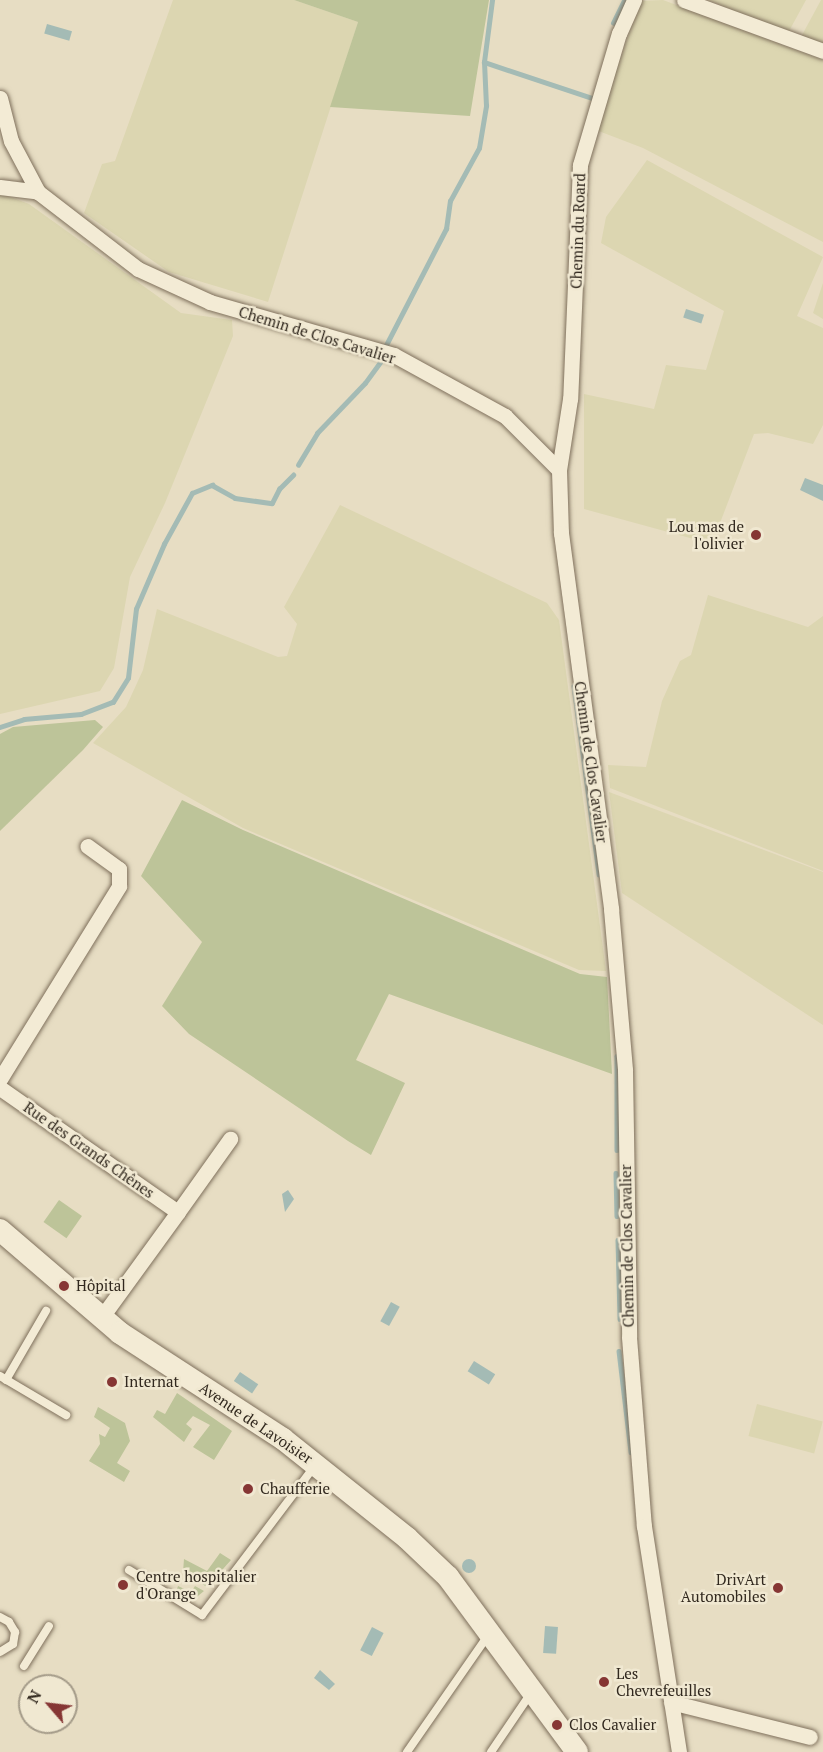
<!DOCTYPE html>
<meta charset="utf-8">
<style>
body{margin:0}
#map{position:relative;width:823px;height:1752px;overflow:hidden;background:#e7ddc3;font-family:"PT Serif",serif}
div>[style]{position:absolute}
.farmland>*{inset:0;background:#dcd6b1;transform-origin:0 0}
.green>*{inset:0;background:#bdc499;transform-origin:0 0}
.water>*{inset:0;background:#a4bbb5;transform-origin:0 0}
.round{border-radius:50%}
.stream>*{height:4.5px;margin:-2.25px;padding:0 2.25px;transform-origin:2.25px;border-radius:2.25px;background:#a4bbb5}
.roads{filter:drop-shadow(0 0 2px #7f705c) drop-shadow(0 0 2px #7f705c)}
.lane>*{height:8px;margin:-4px;padding:0 4px;transform-origin:4px;border-radius:4px;background:#f3ebd5}
.street>*{height:15px;margin:-7.5px;padding:0 7.5px;transform-origin:7.5px;border-radius:7.5px;background:#f3ebd5}
.secondary>*{height:22px;margin:-11px;padding:0 11px;transform-origin:11px;border-radius:11px;background:#f3ebd5}
.dots>*{width:16px;height:16px;translate:-50% -50%;box-sizing:border-box;border:3px solid #f0e8d1;border-radius:50%}
span{translate:-50% -50%;white-space:nowrap;text-align:center;line-height:1.15;-webkit-text-stroke:5px #f0e8d1;paint-order:stroke}
.street-label{font-size:15px;color:#31281e}
.poi-label{font-size:15px;color:#31281e}
.right{translate:-100% -50%;text-align:right}
.left{translate:0 -50%;text-align:left}
.north{position:absolute;left:18px;top:1674px;width:60px;height:60px;box-sizing:border-box;background:#f0e8d1;border:2px solid #a49b89;border-radius:50%;rotate:298deg;font-size:16px;font-weight:700;line-height:24px;text-align:center;color:#31281e}
.north::after{content:'';display:block;margin:auto;width:21px;height:27px;background:#863634;clip-path:polygon(50% 0,100% 100%,50% 72%,0 100%)}
</style>
<div id="map">
<div class="farmland">
<i style="clip-path:polygon(173px 0,294px 0,358px 22px,268px 302px,169px 272px,84px 213px,102px 164px,115px 161px)"></i>
<i style="clip-path:polygon(663px 0,823px 60px,823px 242px,643px 148px,596px 130px,640px 1px)"></i>
<i style="clip-path:polygon(708px 0,806px 0,788px 33px)"></i>
<i style="clip-path:polygon(821px 0,823px 0,823px 46px,801px 37px)"></i>
<i style="clip-path:polygon(647px 160px,823px 257px,797px 316px,823px 328px,823px 425px,813px 444px,768px 433px,754px 434px,712px 544px,584px 509px,584px 394px,654px 409px,666px 365px,706px 370px,724px 311px,601px 243px,606px 217px)"></i>
<i style="clip-path:polygon(0 193px,29px 204px,181px 313px,232px 320px,233px 336px,165px 503px,130px 577px,114px 668px,100px 691px,0 714px)"></i>
<i style="clip-path:polygon(823px 283px,823px 319px,813px 313px)"></i>
<i style="clip-path:polygon(340px 505px,547px 603px,559px 620px,606px 971px,579px 970px,243px 828px,93px 743px,126px 707px,143px 670px,157px 609px,278px 657px,287px 656px,297px 624px,284px 607px)"></i>
<i style="clip-path:polygon(708px 595px,808px 627px,823px 616px,823px 871px,610px 788px,608px 765px,646px 767px,662px 701px,680px 661px,691px 655px)"></i>
<i style="clip-path:polygon(609px 792px,823px 872px,823px 1025px,622px 893px)"></i>
<i style="left:757px;top:1404px;width:68px;height:33px;rotate:15deg"></i>
</div>
<div class="green">
<i style="clip-path:polygon(294px 0,489px 0,470px 116px,330px 107px,358px 22px)"></i>
<i style="clip-path:polygon(95px 720px,103px 727px,83px 750px,0 831px,0 734px,13px 727px)"></i>
<i style="clip-path:polygon(182px 800px,243px 830px,580px 974px,607px 977px,612px 1074px,389px 994px,356px 1060px,405px 1083px,371px 1155px,348px 1141px,189px 1034px,162px 1006px,202px 942px,141px 876px)"></i>
<i style="left:59px;top:1200px;width:28px;height:27px;rotate:35deg"></i>
<i style="clip-path:polygon(177px 1393px,232px 1431px,214px 1460px,193px 1447px,210px 1425px,193px 1416px,186px 1424px,192px 1429px,184px 1442px,153px 1417px,157px 1410px,165px 1414px)"></i>
<i style="clip-path:polygon(98px 1407px,125px 1423px,130px 1441px,117px 1463px,130px 1471px,124px 1482px,89px 1461px,100px 1444px,99px 1434px,105px 1437px,110px 1428px,94px 1417px)"></i>
<i style="clip-path:polygon(220px 1553px,231px 1560px,207px 1587px,183px 1572px,184px 1559px,207px 1571px)"></i>
<i style="clip-path:polygon(178px 1586px,191px 1592px,195px 1586px,204px 1591px,193px 1600px,176px 1592px)"></i>
</div>
<div class="water">
<i style="left:47px;top:24px;width:26px;height:10px;rotate:16deg"></i>
<i style="left:686px;top:309px;width:19px;height:9px;rotate:18deg"></i>
<i style="clip-path:polygon(805px 478px,823px 485px,823px 501px,800px 490px)"></i>
<i style="clip-path:polygon(288px 1190px,294px 1199px,285px 1212px,282px 1194px)"></i>
<i style="left:391px;top:1302px;width:10px;height:22px;rotate:29deg"></i>
<i style="left:474px;top:1361px;width:25px;height:12px;rotate:32deg"></i>
<i style="left:240px;top:1372px;width:22px;height:11px;rotate:34deg"></i>
<i class="round" style="left:462px;top:1559px;width:14px;height:14px"></i>
<i style="left:545px;top:1626px;width:13px;height:27px;rotate:4deg"></i>
<i style="left:372px;top:1627px;width:13px;height:26px;rotate:27deg"></i>
<i style="clip-path:polygon(320px 1670px,335px 1684px,329px 1690px,314px 1678px)"></i>
</div>
<div class="stream">
<i style="left:613px;top:23px;width:25px;rotate:-64deg"></i>
<i style="left:484px;top:62px;width:114px;rotate:18.4deg"></i>
<i style="left:385px;top:347px;width:133px;rotate:-62.7deg"></i>
<i style="left:446px;top:229px;width:28px;rotate:-82deg"></i>
<i style="left:450px;top:201px;width:60px;rotate:-61.3deg"></i>
<i style="left:479px;top:148px;width:43px;rotate:-80.5deg"></i>
<i style="left:486px;top:106px;width:44px;rotate:-92.6deg"></i>
<i style="left:484px;top:62px;width:63px;rotate:-82.6deg"></i>
<i style="left:298px;top:465px;width:37px;rotate:-59deg"></i>
<i style="left:317px;top:433px;width:69px;rotate:-46.2deg"></i>
<i style="left:365px;top:383px;width:26px;rotate:-54deg"></i>
<i style="left:574px;top:686px;width:190px;rotate:82.4deg"></i>
<i style="left:0;top:727px;width:25px;rotate:-18deg"></i>
<i style="left:24px;top:719px;width:57px;rotate:-5deg"></i>
<i style="left:81px;top:714px;width:34px;rotate:-21deg"></i>
<i style="left:113px;top:702px;width:28px;rotate:-58deg"></i>
<i style="left:128px;top:678px;width:69px;rotate:-83.4deg"></i>
<i style="left:136px;top:609px;width:71px;rotate:-66.7deg"></i>
<i style="left:164px;top:544px;width:58px;rotate:-61.2deg"></i>
<i style="left:192px;top:493px;width:22px;rotate:-22deg"></i>
<i style="left:212px;top:485px;width:26px;rotate:29deg"></i>
<i style="left:235px;top:498px;width:37px;rotate:8deg"></i>
<i style="left:272px;top:503px;width:16px;rotate:-63deg"></i>
<i style="left:279px;top:489px;width:20px;rotate:-45deg"></i>
<i style="left:617px;top:1056px;width:94px;rotate:90deg"></i>
<i style="left:616px;top:1173px;width:43px;rotate:88.7deg"></i>
<i style="left:618px;top:1240px;width:79px;rotate:88.5deg"></i>
<i style="left:619px;top:1351px;width:102px;rotate:83.2deg"></i>
</div>
<div class="roads">
<div class="lane">
<i style="left:0;top:1376px;width:77px;rotate:30.6deg"></i>
<i style="left:6px;top:1380px;width:80px;rotate:-59.9deg"></i>
<i style="left:129px;top:1570px;width:86px;rotate:31.7deg"></i>
<i style="left:202px;top:1615px;width:186px;rotate:-52.9deg"></i>
<i style="left:0;top:1617px;width:10px;rotate:29deg"></i>
<i style="left:9px;top:1622px;width:12px;rotate:59deg"></i>
<i style="left:15px;top:1632px;width:12px;rotate:99deg"></i>
<i style="left:13px;top:1644px;width:15px;rotate:148deg"></i>
<i style="left:24px;top:1666px;width:47px;rotate:-58deg"></i>
<i style="left:407px;top:1752px;width:144px;rotate:-55.2deg"></i>
<i style="left:491px;top:1752px;width:71px;rotate:-55.9deg"></i>
</div>
<div class="street">
<i style="left:634px;top:0;width:36px;rotate:114deg"></i>
<i style="left:619px;top:33px;width:138px;rotate:106.5deg"></i>
<i style="left:580px;top:165px;width:234px;rotate:92.4deg"></i>
<i style="left:570px;top:399px;width:72px;rotate:98.8deg"></i>
<i style="left:559px;top:470px;width:63px;rotate:88.2deg"></i>
<i style="left:561px;top:533px;width:379px;rotate:82.4deg"></i>
<i style="left:611px;top:909px;width:162px;rotate:85deg"></i>
<i style="left:625px;top:1070px;width:267px;rotate:89.1deg"></i>
<i style="left:629px;top:1337px;width:190px;rotate:85.5deg"></i>
<i style="left:644px;top:1526px;width:229px;rotate:81.2deg"></i>
<i style="left:684px;top:0;width:148px;rotate:20.1deg"></i>
<i style="left:0;top:98px;width:44px;rotate:75.7deg"></i>
<i style="left:11px;top:141px;width:58px;rotate:62.1deg"></i>
<i style="left:38px;top:192px;width:126px;rotate:37.6deg"></i>
<i style="left:138px;top:269px;width:79px;rotate:24.6deg"></i>
<i style="left:210px;top:302px;width:191px;rotate:16.1deg"></i>
<i style="left:394px;top:355px;width:127px;rotate:28.8deg"></i>
<i style="left:505px;top:416px;width:76px;rotate:45deg"></i>
<i style="left:0;top:187px;width:38px;rotate:7deg"></i>
<i style="left:0;top:1079px;width:227px;rotate:-58.3deg"></i>
<i style="left:119px;top:886px;width:17px;rotate:-90deg"></i>
<i style="left:119px;top:869px;width:39px;rotate:-144deg"></i>
<i style="left:0;top:1088px;width:217px;rotate:34.9deg"></i>
<i style="left:178px;top:1212px;width:131px;rotate:126deg"></i>
<i style="left:178px;top:1212px;width:90px;rotate:-54.5deg"></i>
<i style="left:671px;top:1702px;width:143px;rotate:14.1deg"></i>
</div>
<div class="secondary">
<i style="left:0;top:1230px;width:158px;rotate:40.6deg"></i>
<i style="left:120px;top:1333px;width:194px;rotate:33deg"></i>
<i style="left:283px;top:1439px;width:159px;rotate:38.6deg"></i>
<i style="left:407px;top:1538px;width:57px;rotate:43.6deg"></i>
<i style="left:448px;top:1577px;width:217px;rotate:53.6deg"></i>
</div>
</div>
<div class="dots">
<i style="left:756px;top:535px;background:#863634"></i>
<i style="left:64px;top:1286px;background:#863634"></i>
<i style="left:112px;top:1382px;background:#863634"></i>
<i style="left:248px;top:1489px;background:#863634"></i>
<i style="left:123px;top:1585px;background:#863634"></i>
<i style="left:778px;top:1588px;background:#863634"></i>
<i style="left:604px;top:1682px;background:#863634"></i>
<i style="left:557px;top:1725px;background:#863634"></i>
</div>
<div class="street-label">
<span style="left:578px;top:231px;rotate:-88deg">Chemin du Roard</span>
<span style="left:317px;top:335px;rotate:17deg">Chemin de Clos Cavalier</span>
<span style="left:591px;top:762px;rotate:82deg">Chemin de Clos Cavalier</span>
<span style="left:89px;top:1150px;rotate:35deg">Rue des Grands Chênes</span>
<span style="left:627px;top:1246px;rotate:-91deg">Chemin de Clos Cavalier</span>
<span style="left:256px;top:1423px;rotate:34deg">Avenue de Lavoisier</span>
</div>
<div class="poi-label">
<span class="right" style="left:744px;top:535px">Lou mas de<br>l'olivier</span>
<span class="left" style="left:76px;top:1286px">Hôpital</span>
<span class="left" style="left:124px;top:1382px">Internat</span>
<span class="left" style="left:260px;top:1489px">Chaufferie</span>
<span class="left" style="left:136px;top:1585px">Centre hospitalier<br>d'Orange</span>
<span class="right" style="left:766px;top:1588px">DrivArt<br>Automobiles</span>
<span class="left" style="left:616px;top:1682px">Les<br>Chevrefeuilles</span>
<span class="left" style="left:569px;top:1725px">Clos Cavalier</span>
</div>
<div class="north">N</div>
</div>
